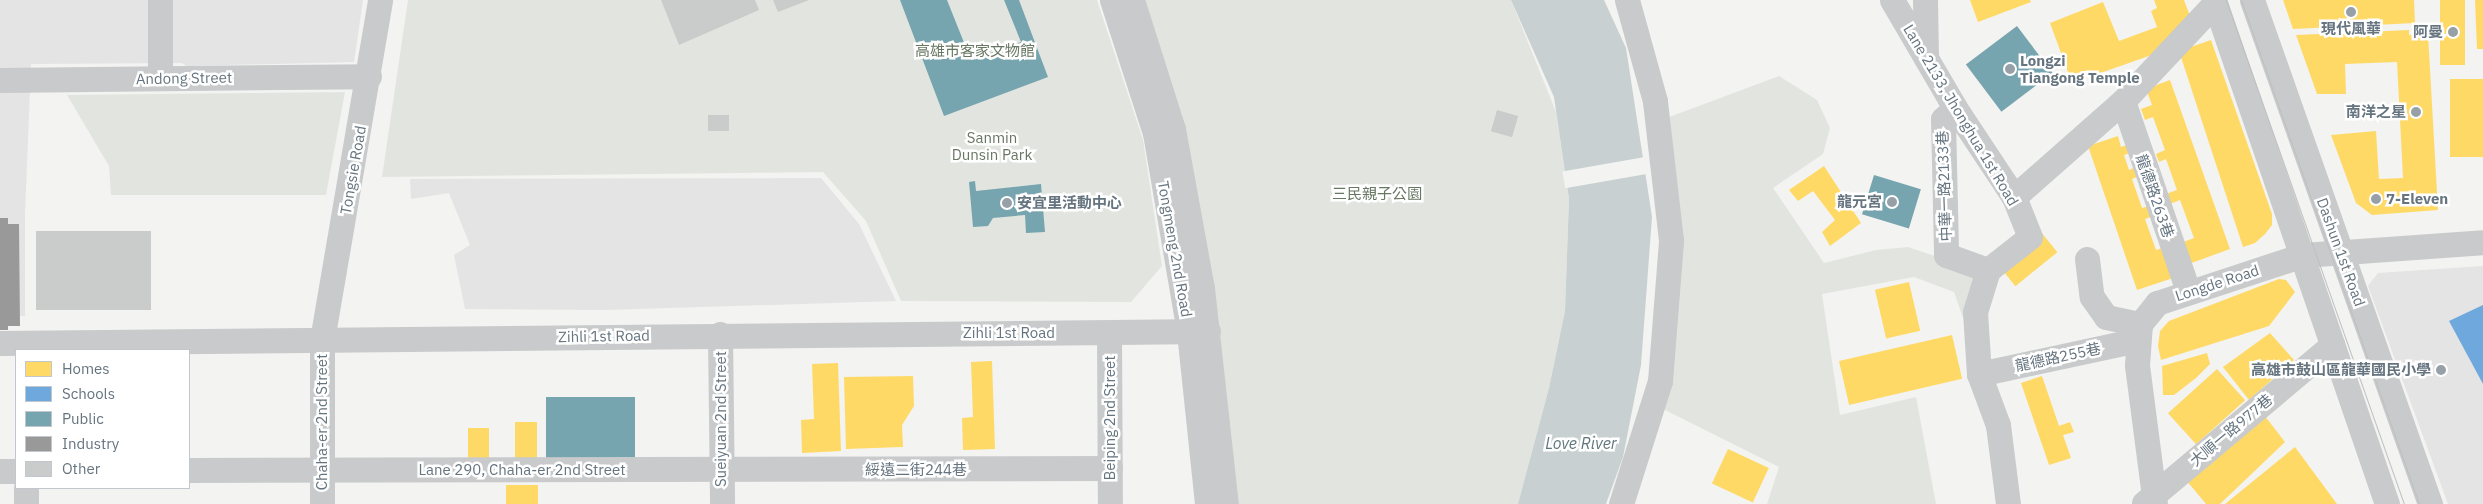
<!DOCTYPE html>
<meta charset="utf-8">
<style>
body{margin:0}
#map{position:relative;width:2483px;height:504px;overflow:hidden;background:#f3f3f1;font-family:"IBM Plex Sans","Noto Sans TC",sans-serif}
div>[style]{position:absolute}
.built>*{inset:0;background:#e3e4e3}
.green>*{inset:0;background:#e2e5df}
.water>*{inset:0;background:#c8d0d2}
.pier>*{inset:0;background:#f3f3f1;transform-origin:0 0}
.homes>*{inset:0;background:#ffd966;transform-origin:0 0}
.schools>*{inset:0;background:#6fa8dc}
.public>*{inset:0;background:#76a5af;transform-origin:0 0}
.industry>*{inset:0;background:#999}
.building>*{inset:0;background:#cacbcb;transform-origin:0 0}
.minor>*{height:25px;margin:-12.5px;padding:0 12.5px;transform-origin:12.5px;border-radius:12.5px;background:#c8cacb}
.tram>*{height:1px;margin:-0.5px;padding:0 0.5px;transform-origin:0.5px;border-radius:0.5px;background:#bebfc0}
.dots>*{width:14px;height:14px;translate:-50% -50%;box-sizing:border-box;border:2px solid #fff;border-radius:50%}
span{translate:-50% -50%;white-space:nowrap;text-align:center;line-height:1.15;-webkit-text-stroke:5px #fff;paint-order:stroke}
.poi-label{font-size:15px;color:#65747f;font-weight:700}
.right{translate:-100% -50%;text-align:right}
.left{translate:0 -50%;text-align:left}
.park-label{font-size:15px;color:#687763}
.street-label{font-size:15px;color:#65747f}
.water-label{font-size:16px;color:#60767c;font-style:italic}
.legend{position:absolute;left:15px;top:349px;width:175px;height:140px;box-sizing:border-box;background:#fff;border:1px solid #c1c7cc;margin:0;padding:6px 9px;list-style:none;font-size:15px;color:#65747f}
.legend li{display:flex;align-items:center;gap:10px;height:25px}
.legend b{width:25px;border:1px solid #c1c7cc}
</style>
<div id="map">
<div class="built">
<i style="clip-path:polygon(0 0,363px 0,354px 62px,186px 66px,182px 63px,31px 64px,25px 213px,25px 316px,0 317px)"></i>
<i style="clip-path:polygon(821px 178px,859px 224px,896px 301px,605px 310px,465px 309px,454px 255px,470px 245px,449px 193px,411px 199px,410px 179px)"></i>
<i style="clip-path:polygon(2483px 266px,2483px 504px,2448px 504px,2368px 286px,2378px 273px)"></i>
</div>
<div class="green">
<i style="clip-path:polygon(408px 0,1097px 0,1143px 140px,1162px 266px,1131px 302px,901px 301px,866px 221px,823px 172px,382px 177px)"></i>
<i style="clip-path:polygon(1132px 0,1511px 0,1556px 112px,1569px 199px,1565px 311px,1549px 388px,1518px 504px,1226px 504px)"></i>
<i style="clip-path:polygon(1779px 76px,1817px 100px,1830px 128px,1823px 154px,1773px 188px,1824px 263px,1876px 250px,1908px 247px,1982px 272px,1963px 318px,1954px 292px,1914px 277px,1822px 294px,1840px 415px,1916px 397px,1936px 504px,1767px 504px,1779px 467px,1661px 408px,1664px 119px)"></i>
<i style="clip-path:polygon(345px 92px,326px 195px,111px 195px,109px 166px,67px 95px)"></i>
</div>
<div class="water">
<i style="clip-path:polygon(1511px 0,1604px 0,1626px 48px,1652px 217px,1641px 365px,1623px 457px,1606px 504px,1518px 504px,1549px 388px,1565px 311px,1569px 199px,1554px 97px)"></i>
</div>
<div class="pier">
<i style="left:1645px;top:157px;width:17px;height:84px;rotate:80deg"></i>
</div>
<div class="homes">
<i style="clip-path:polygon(1970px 0,2030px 0,2031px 2px,1978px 22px)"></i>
<i style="clip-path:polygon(2154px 0,2184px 0,2190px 16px,2163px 51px,2072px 83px,2050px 23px,2103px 2px,2119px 41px,2157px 27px,2151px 11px,2157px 8px)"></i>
<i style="clip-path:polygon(2283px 0,2414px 0,2415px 23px,2293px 29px)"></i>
<i style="left:2440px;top:0;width:25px;height:65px"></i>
<i style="clip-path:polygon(2475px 0,2483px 0,2483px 49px,2477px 49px)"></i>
<i style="clip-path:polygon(2409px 30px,2409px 35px,2428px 34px,2438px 210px,2372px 215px,2356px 203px,2331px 135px,2376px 131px,2379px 179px,2403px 178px,2397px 62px,2345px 64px,2346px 94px,2317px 94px,2296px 35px)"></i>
<i style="clip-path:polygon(2211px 40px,2272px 214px,2272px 225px,2265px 234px,2255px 243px,2243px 247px,2179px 51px)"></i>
<i style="left:2483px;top:79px;width:78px;height:33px;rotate:90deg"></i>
<i style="clip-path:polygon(2170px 80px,2230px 249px,2186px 265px,2178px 244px,2194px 238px,2180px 200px,2170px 204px,2166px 194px,2177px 190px,2166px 159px,2159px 162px,2156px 154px,2165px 150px,2153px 117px,2145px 120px,2141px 109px,2152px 105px,2146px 89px)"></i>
<i style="clip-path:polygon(2118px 136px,2121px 147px,2130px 144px,2133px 152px,2124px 155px,2129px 170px,2139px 166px,2142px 175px,2132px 179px,2142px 208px,2153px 205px,2156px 215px,2145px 219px,2156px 250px,2166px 247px,2176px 277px,2137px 290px,2088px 146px)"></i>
<i style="clip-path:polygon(1824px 166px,1861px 223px,1830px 246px,1822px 232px,1835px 220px,1813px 191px,1798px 201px,1789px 190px)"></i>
<i style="left:2041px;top:232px;width:26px;height:54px;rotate:51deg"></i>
<i style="clip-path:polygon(2279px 279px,2286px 280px,2295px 292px,2269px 326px,2161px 360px,2158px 346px,2160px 331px,2169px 321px)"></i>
<i style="left:1909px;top:282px;width:50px;height:35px;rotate:77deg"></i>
<i style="clip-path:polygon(2270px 333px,2294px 360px,2249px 400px,2223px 367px)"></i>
<i style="left:1952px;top:335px;width:45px;height:116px;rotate:77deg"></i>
<i style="clip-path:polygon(2207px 353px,2210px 364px,2196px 378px,2174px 395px,2163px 395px,2162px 366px)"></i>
<i style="clip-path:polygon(992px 361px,995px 449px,963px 450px,962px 418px,973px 417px,971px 362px)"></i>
<i style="clip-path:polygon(838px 363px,841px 451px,802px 453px,801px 420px,814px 419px,812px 364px)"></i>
<i style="left:2217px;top:369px;width:42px;height:66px;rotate:48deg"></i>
<i style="clip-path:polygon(913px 376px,914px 406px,902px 425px,903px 447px,846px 449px,844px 377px)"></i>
<i style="clip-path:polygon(2042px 376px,2059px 426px,2070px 422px,2074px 432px,2063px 435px,2071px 458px,2049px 465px,2021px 383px)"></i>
<i style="clip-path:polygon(2261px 411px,2285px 442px,2220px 504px,2206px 504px,2186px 480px)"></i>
<i style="left:515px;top:422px;width:22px;height:46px"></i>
<i style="left:468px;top:428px;width:21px;height:41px"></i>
<i style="clip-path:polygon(2295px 447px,2337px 504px,2225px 504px)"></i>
<i style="left:1728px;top:449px;width:45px;height:38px;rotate:25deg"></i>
<i style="left:506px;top:485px;width:32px;height:19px"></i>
</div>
<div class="schools">
<i style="clip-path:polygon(2483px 305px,2483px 384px,2449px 321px)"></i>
</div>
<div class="public">
<i style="clip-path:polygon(900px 0,947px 0,971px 60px,1021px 42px,1004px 0,1019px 0,1048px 77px,944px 116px)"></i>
<i style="left:2017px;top:26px;width:59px;height:64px;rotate:53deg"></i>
<i style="left:1874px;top:175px;width:49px;height:41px;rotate:17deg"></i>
<i style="clip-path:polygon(975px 181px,976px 191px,1041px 184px,1045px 232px,1026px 233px,1025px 215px,993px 218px,988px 226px,973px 227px,969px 182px)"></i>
<i style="left:546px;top:397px;width:89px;height:73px"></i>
</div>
<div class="industry">
<i style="clip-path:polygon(0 218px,8px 218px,8px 224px,19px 224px,20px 326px,8px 326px,8px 330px,0 330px)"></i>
</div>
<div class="building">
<i style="clip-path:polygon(661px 0,755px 0,759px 10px,679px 45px)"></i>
<i style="clip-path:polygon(773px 0,809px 0,778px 12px)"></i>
<i style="left:1497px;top:110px;width:22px;height:22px;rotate:16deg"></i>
<i style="left:708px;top:115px;width:21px;height:16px"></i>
<i style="left:36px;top:231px;width:115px;height:79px"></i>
</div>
<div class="minor">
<i style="left:1112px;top:0;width:140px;rotate:72.1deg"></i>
<i style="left:1155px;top:133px;width:202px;rotate:80.3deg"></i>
<i style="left:1189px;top:332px;width:173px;rotate:84deg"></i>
<i style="left:1132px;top:0;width:135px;rotate:72.4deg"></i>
<i style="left:1173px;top:129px;width:162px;rotate:79.7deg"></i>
<i style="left:1202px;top:288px;width:217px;rotate:83.7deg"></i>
<i style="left:1892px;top:0;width:125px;rotate:59.7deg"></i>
<i style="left:1955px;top:108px;width:107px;rotate:56.5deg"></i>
<i style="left:2014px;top:197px;width:43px;rotate:68.2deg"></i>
<i style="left:2030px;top:237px;width:53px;rotate:141.8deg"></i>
<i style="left:1988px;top:270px;width:44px;rotate:107.2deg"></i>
<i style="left:1975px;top:312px;width:62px;rotate:86.3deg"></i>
<i style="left:1979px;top:374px;width:54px;rotate:69.6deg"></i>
<i style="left:1998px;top:425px;width:80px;rotate:82.8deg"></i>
<i style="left:1925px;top:0;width:58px;rotate:89deg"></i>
<i style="left:2214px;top:0;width:533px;rotate:71.06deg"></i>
<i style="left:2252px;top:0;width:535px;rotate:70.55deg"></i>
<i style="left:160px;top:78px;width:78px;rotate:-90deg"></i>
<i style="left:0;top:80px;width:369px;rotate:-0.6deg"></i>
<i style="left:2123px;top:101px;width:201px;rotate:71.1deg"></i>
<i style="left:1955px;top:108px;width:16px;rotate:137deg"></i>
<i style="left:1943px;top:119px;width:136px;rotate:88.7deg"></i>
<i style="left:1946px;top:255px;width:45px;rotate:19.7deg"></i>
<i style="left:2014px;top:197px;width:145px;rotate:-41.4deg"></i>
<i style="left:2123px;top:101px;width:134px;rotate:-46.8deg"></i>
<i style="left:2087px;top:259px;width:38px;rotate:83deg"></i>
<i style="left:2092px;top:297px;width:24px;rotate:55deg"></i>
<i style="left:2106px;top:317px;width:35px;rotate:12deg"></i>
<i style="left:1109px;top:333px;width:171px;rotate:89.7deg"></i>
<i style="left:720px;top:334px;width:170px;rotate:89.3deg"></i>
<i style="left:0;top:343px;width:1208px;rotate:-0.57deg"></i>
<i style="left:1979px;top:374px;width:162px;rotate:-12.1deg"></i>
<i style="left:189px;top:470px;width:921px;rotate:-0.12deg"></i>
<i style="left:0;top:471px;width:16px"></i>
<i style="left:26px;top:488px;width:16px;rotate:90deg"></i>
<i style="left:2144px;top:503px;width:246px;rotate:-40deg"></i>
<i style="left:322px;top:504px;width:164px;rotate:-90deg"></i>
<i style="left:322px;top:340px;width:345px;rotate:-80.3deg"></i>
<i style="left:1621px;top:504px;width:129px;rotate:-72.4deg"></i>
<i style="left:1660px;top:381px;width:141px;rotate:-85.5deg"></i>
<i style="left:1671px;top:240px;width:140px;rotate:-96.6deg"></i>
<i style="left:1655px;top:101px;width:105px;rotate:-105.5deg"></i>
<i style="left:2155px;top:504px;width:140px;rotate:-97.4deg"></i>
<i style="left:2137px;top:365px;width:41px;rotate:-85.8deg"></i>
<i style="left:2140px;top:324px;width:27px;rotate:-51deg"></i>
<i style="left:2157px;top:303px;width:154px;rotate:-18.2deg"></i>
<i style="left:2303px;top:255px;width:180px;rotate:-4.1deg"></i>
</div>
<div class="tram">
<i style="left:2226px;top:0;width:535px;rotate:70.55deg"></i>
<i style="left:2241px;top:0;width:535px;rotate:70.55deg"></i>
</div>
<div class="dots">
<i style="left:2351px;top:12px;background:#97a0a7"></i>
<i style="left:2453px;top:32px;background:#97a0a7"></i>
<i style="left:2010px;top:69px;background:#97a0a7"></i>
<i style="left:2416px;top:112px;background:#97a0a7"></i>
<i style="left:2376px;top:199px;background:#97a0a7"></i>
<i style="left:1892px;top:202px;background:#97a0a7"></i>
<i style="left:1007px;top:203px;background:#97a0a7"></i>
<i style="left:2441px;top:370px;background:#97a0a7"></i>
</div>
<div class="poi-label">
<span style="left:2351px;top:29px">現代風華</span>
<span class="right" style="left:2443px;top:32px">阿曼</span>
<span class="left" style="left:2020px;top:69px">Longzi<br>Tiangong Temple</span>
<span class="right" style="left:2406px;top:112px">南洋之星</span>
<span class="left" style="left:2386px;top:199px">7-Eleven</span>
<span class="right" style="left:1882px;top:202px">龍元宮</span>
<span class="left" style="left:1017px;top:203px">安宜里活動中心</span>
<span class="right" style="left:2431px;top:370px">高雄市鼓山區龍華國民小學</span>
</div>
<div class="park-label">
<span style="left:975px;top:51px">高雄市客家文物館</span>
<span style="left:992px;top:146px">Sanmin<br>Dunsin Park</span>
<span style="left:1377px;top:194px">三民親子公園</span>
</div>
<div class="street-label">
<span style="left:184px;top:78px;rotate:-1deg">Andong Street</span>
<span style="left:1961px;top:115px;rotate:59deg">Lane 2133, Jhonghua 1st Road</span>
<span style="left:353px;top:170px;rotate:-80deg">Tongsie Road</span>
<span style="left:1944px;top:186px;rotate:-92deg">中華一路2133巷</span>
<span style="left:2155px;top:196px;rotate:71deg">龍德路263巷</span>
<span style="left:1175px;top:249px;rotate:80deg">Tongmeng 2nd Road</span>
<span style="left:2341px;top:252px;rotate:70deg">Dashun 1st Road</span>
<span style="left:2217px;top:283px;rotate:-18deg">Longde Road</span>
<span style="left:1009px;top:333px">Zihli 1st Road</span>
<span style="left:604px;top:336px;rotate:-1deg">Zihli 1st Road</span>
<span style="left:2058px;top:357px;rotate:-12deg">龍德路255巷</span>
<span style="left:1110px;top:418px;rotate:-90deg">Beiping 2nd Street</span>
<span style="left:721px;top:419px;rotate:-90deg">Sueiyuan 2nd Street</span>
<span style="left:322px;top:422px;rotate:-90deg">Chaha-er 2nd Street</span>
<span style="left:2231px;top:430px;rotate:-40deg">大順一路977巷</span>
<span style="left:522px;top:470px">Lane 290, Chaha-er 2nd Street</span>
<span style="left:916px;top:470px">綏遠二街244巷</span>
</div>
<div class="water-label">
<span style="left:1581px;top:443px">Love River</span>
</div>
<ul class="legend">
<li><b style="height:14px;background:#ffd966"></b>Homes</li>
<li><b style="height:14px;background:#6fa8dc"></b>Schools</li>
<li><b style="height:14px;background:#76a5af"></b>Public</li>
<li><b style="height:14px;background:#999"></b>Industry</li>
<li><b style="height:14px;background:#cacbcb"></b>Other</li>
</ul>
</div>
